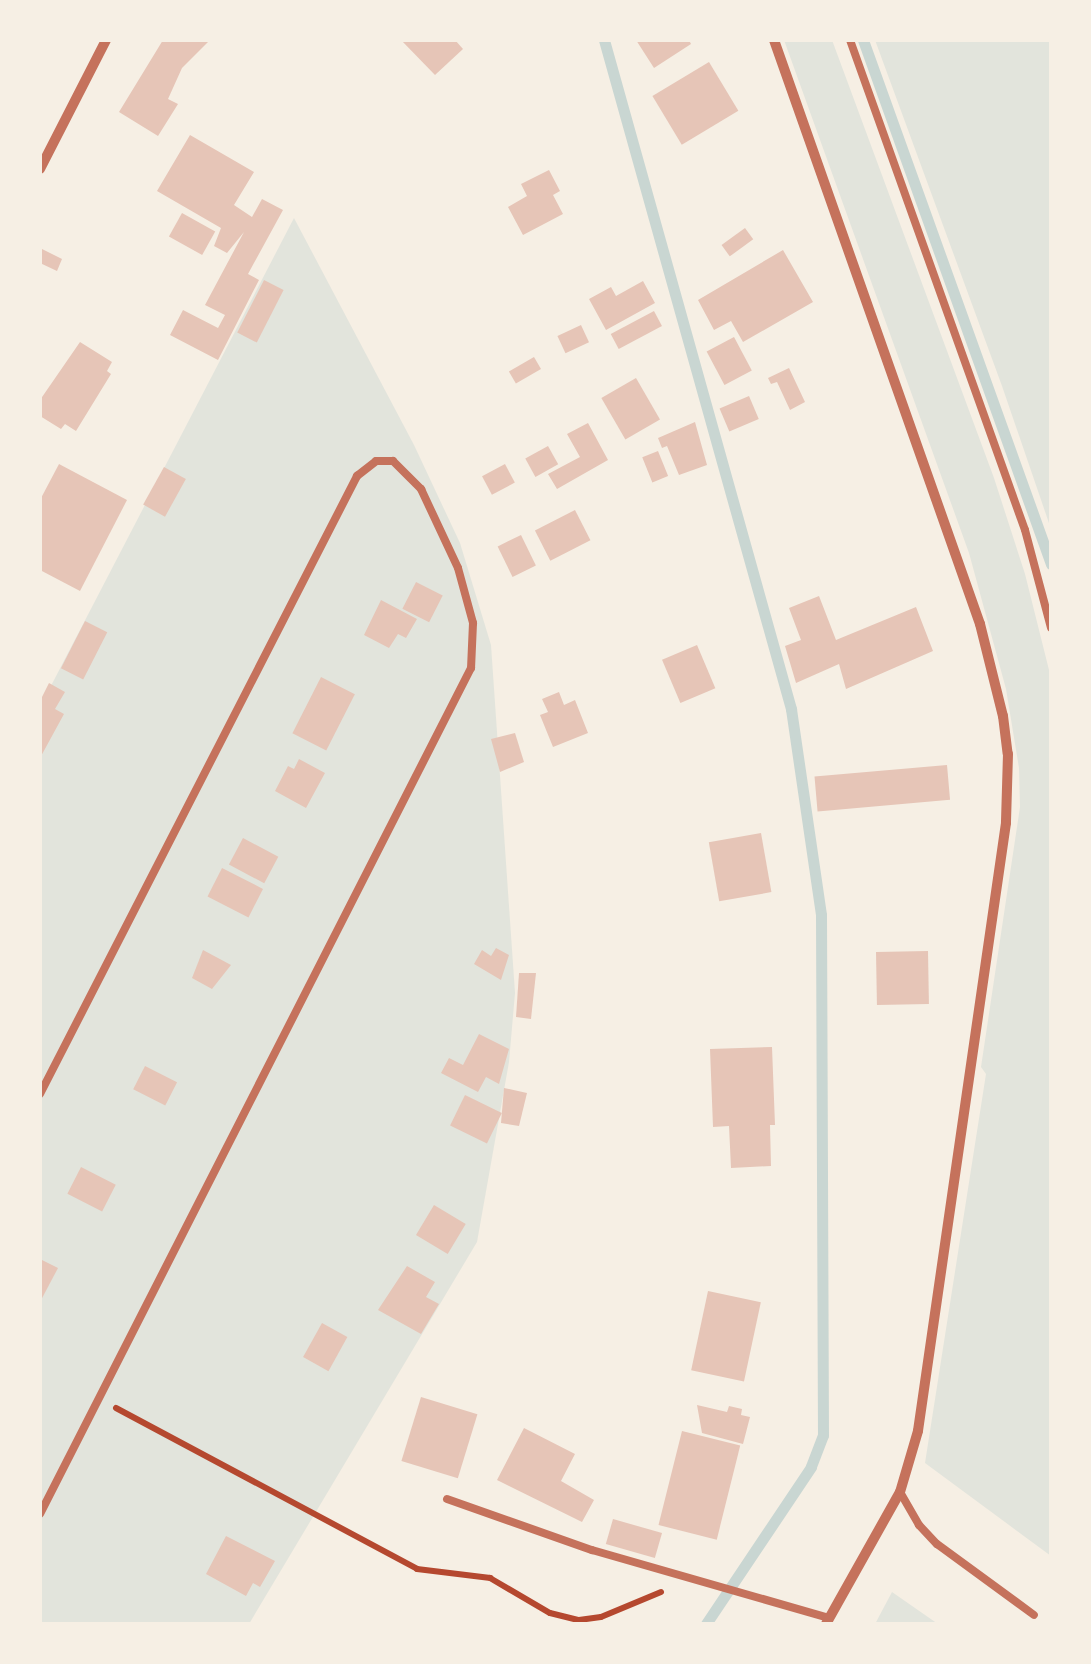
<!DOCTYPE html>
<style>
body{margin:0}
#map{position:relative;width:1091px;height:1664px;overflow:hidden;background:#f6efe4;font-family:Helvetica,sans-serif}
div>[style]{position:absolute}
.green>*{inset:0;background:#e2e4dc}
.stream>*{height:11px;margin:-5.5px;padding:0 5.5px;transform-origin:5.5px;border-radius:5.5px;background:#c9d6d2}
.building>*{inset:0;background:#e6c5b7;transform-origin:0 0}
.path>*{height:6px;margin:-3px;padding:0 3px;transform-origin:3px;border-radius:3px;background:#b5482f}
.service>*{height:8px;margin:-4px;padding:0 4px;transform-origin:4px;border-radius:4px;background:#c5725c}
.minor>*{height:10px;margin:-5px;padding:0 5px;transform-origin:5px;border-radius:5px;background:#c5725c}
span{translate:-50% -50%;white-space:nowrap;text-align:center;line-height:1.15;-webkit-text-stroke:8px #f6efe4;paint-order:stroke}
.frame{position:absolute;inset:0;border:42px solid #f6efe4;pointer-events:none}
</style>
<div id="map">
<div class="green">
<i style="clip-path:polygon(784px 40px,832px 40px,994px 478px,1025px 574px,1051px 678px,1051px 1556px,925px 1463px,986px 1074px,981px 1067px,1020px 807px,1019px 768px,1006px 689px,969px 553px)"></i>
<i style="clip-path:polygon(875px 40px,1051px 40px,1051px 529px,1002px 386px)"></i>
<i style="clip-path:polygon(294px 218px,414px 445px,460px 543px,491px 645px,515px 993px,509px 1062px,477px 1242px,249px 1624px,40px 1624px,40px 707px)"></i>
<i style="clip-path:polygon(892px 1592px,938px 1624px,875px 1624px)"></i>
</div>
<div class="stream">
<i style="left:604px;top:40px;width:695px;rotate:74.38deg"></i>
<i style="left:791px;top:709px;width:208px;rotate:81.7deg"></i>
<i style="left:821px;top:915px;width:520px;rotate:89.78deg"></i>
<i style="left:823px;top:1435px;width:34px;rotate:111deg"></i>
<i style="left:811px;top:1467px;width:189px;rotate:123.8deg"></i>
<i style="left:863px;top:40px;width:557px;rotate:70.26deg"></i>
</div>
<div class="building">
<i style="clip-path:polygon(163px 40px,210px 40px,182px 68px,168px 99px,178px 104px,158px 136px,119px 112px)"></i>
<i style="clip-path:polygon(401px 40px,455px 40px,463px 49px,435px 75px)"></i>
<i style="clip-path:polygon(636px 40px,689px 40px,691px 44px,654px 68px)"></i>
<i style="left:709px;top:62px;width:57px;height:66px;rotate:59deg"></i>
<i style="clip-path:polygon(190px 135px,254px 172px,234px 205px,252px 217px,262px 199px,283px 210px,248px 274px,259px 280px,218px 360px,170px 335px,183px 310px,218px 328px,225px 315px,205px 305px,244px 232px,227px 253px,214px 246px,221px 228px,157px 191px)"></i>
<i style="clip-path:polygon(549px 170px,560px 191px,553px 195px,563px 214px,523px 235px,508px 207px,527px 196px,521px 184px)"></i>
<i style="left:182px;top:213px;width:38px;height:27px;rotate:29deg"></i>
<i style="left:745px;top:228px;width:14px;height:29px;rotate:54deg"></i>
<i style="clip-path:polygon(40px 248px,62px 259px,57px 271px,40px 263px)"></i>
<i style="clip-path:polygon(783px 250px,813px 302px,743px 342px,731px 321px,714px 330px,698px 300px)"></i>
<i style="left:264px;top:280px;width:22px;height:59px;rotate:27deg"></i>
<i style="clip-path:polygon(643px 281px,655px 303px,606px 330px,589px 299px,611px 287px,616px 296px)"></i>
<i style="left:654px;top:311px;width:17px;height:49px;rotate:62deg"></i>
<i style="left:581px;top:325px;width:19px;height:26px;rotate:65deg"></i>
<i style="left:734px;top:337px;width:38px;height:31px;rotate:62deg"></i>
<i style="clip-path:polygon(80px 342px,112px 362px,107px 371px,111px 374px,76px 431px,65px 424px,61px 429px,40px 416px,40px 400px)"></i>
<i style="left:534px;top:357px;width:14px;height:29px;rotate:60deg"></i>
<i style="clip-path:polygon(789px 368px,805px 402px,790px 410px,777px 382px,771px 384px,768px 378px)"></i>
<i style="left:636px;top:378px;width:48px;height:40px;rotate:60deg"></i>
<i style="left:749px;top:396px;width:25px;height:32px;rotate:67deg"></i>
<i style="clip-path:polygon(695px 422px,707px 465px,679px 475px,667px 446px,662px 448px,658px 438px)"></i>
<i style="clip-path:polygon(588px 423px,608px 460px,557px 489px,548px 474px,580px 457px,567px 434px)"></i>
<i style="left:548px;top:446px;width:21px;height:26px;rotate:61deg"></i>
<i style="left:658px;top:451px;width:27px;height:17px;rotate:68deg"></i>
<i style="clip-path:polygon(59px 464px,127px 500px,80px 591px,40px 570px,40px 500px)"></i>
<i style="left:505px;top:464px;width:21px;height:26px;rotate:62deg"></i>
<i style="left:164px;top:467px;width:25px;height:43px;rotate:29deg"></i>
<i style="left:575px;top:510px;width:34px;height:45px;rotate:63deg"></i>
<i style="left:521px;top:535px;width:34px;height:26px;rotate:64deg"></i>
<i style="left:416px;top:582px;width:30px;height:30px;rotate:27deg"></i>
<i style="clip-path:polygon(819px 596px,836px 640px,916px 607px,933px 651px,846px 689px,839px 664px,796px 683px,785px 646px,801px 640px,789px 608px)"></i>
<i style="clip-path:polygon(381px 600px,417px 619px,406px 638px,398px 634px,389px 648px,364px 635px)"></i>
<i style="left:85px;top:621px;width:25px;height:53px;rotate:27deg"></i>
<i style="left:697px;top:645px;width:47px;height:38px;rotate:67deg"></i>
<i style="left:321px;top:677px;width:38px;height:63px;rotate:27deg"></i>
<i style="clip-path:polygon(49px 683px,65px 692px,55px 709px,64px 714px,40px 758px,40px 701px)"></i>
<i style="clip-path:polygon(559px 692px,564px 705px,575px 700px,588px 733px,553px 747px,540px 715px,548px 712px,542px 699px)"></i>
<i style="clip-path:polygon(515px 733px,524px 762px,500px 772px,491px 739px)"></i>
<i style="clip-path:polygon(299px 759px,325px 773px,306px 808px,275px 791px,288px 766px,294px 769px)"></i>
<i style="left:947px;top:765px;width:35px;height:133px;rotate:85deg"></i>
<i style="left:761px;top:833px;width:60px;height:53px;rotate:80deg"></i>
<i style="left:243px;top:838px;width:40px;height:30px;rotate:28deg"></i>
<i style="left:222px;top:868px;width:46px;height:32px;rotate:27deg"></i>
<i style="clip-path:polygon(496px 948px,509px 955px,501px 980px,474px 964px,482px 950px,491px 956px)"></i>
<i style="clip-path:polygon(203px 950px,231px 965px,212px 989px,192px 978px)"></i>
<i style="left:928px;top:951px;width:53px;height:52px;rotate:89deg"></i>
<i style="clip-path:polygon(519px 973px,536px 973px,531px 1019px,516px 1017px)"></i>
<i style="clip-path:polygon(479px 1034px,509px 1049px,499px 1084px,486px 1077px,478px 1092px,441px 1073px,449px 1058px,463px 1065px)"></i>
<i style="clip-path:polygon(772px 1047px,775px 1125px,770px 1125px,771px 1166px,731px 1168px,729px 1126px,713px 1127px,710px 1049px)"></i>
<i style="left:145px;top:1066px;width:36px;height:26px;rotate:27deg"></i>
<i style="clip-path:polygon(504px 1088px,527px 1093px,519px 1126px,501px 1123px)"></i>
<i style="left:465px;top:1095px;width:41px;height:34px;rotate:26deg"></i>
<i style="left:81px;top:1167px;width:39px;height:30px;rotate:27deg"></i>
<i style="left:434px;top:1205px;width:37px;height:35px;rotate:31deg"></i>
<i style="clip-path:polygon(40px 1259px,58px 1268px,40px 1302px)"></i>
<i style="clip-path:polygon(407px 1266px,435px 1282px,426px 1297px,439px 1304px,421px 1334px,378px 1310px)"></i>
<i style="left:708px;top:1291px;width:54px;height:81px;rotate:12deg"></i>
<i style="left:322px;top:1323px;width:29px;height:39px;rotate:29deg"></i>
<i style="left:421px;top:1397px;width:59px;height:67px;rotate:17deg"></i>
<i style="clip-path:polygon(697px 1405px,727px 1412px,729px 1406px,742px 1409px,741px 1415px,750px 1417px,743px 1444px,702px 1433px)"></i>
<i style="clip-path:polygon(524px 1428px,575px 1454px,561px 1481px,594px 1500px,582px 1522px,497px 1480px)"></i>
<i style="left:682px;top:1431px;width:60px;height:97px;rotate:14deg"></i>
<i style="left:613px;top:1519px;width:51px;height:26px;rotate:16deg"></i>
<i style="clip-path:polygon(226px 1536px,275px 1561px,260px 1587px,253px 1583px,246px 1596px,206px 1574px)"></i>
</div>
<div class="path">
<i style="left:116px;top:1408px;width:341px;rotate:28.1deg"></i>
<i style="left:417px;top:1569px;width:74px;rotate:7deg"></i>
<i style="left:490px;top:1578px;width:69px;rotate:30.3deg"></i>
<i style="left:550px;top:1613px;width:30px;rotate:14deg"></i>
<i style="left:579px;top:1620px;width:22px;rotate:-8deg"></i>
<i style="left:601px;top:1617px;width:65px;rotate:-22.6deg"></i>
</div>
<div class="service">
<i style="left:850px;top:40px;width:520px;rotate:70.35deg"></i>
<i style="left:1025px;top:530px;width:101px;rotate:75.1deg"></i>
<i style="left:40px;top:1094px;width:695px;rotate:-62.84deg"></i>
<i style="left:357px;top:476px;width:24px;rotate:-38deg"></i>
<i style="left:376px;top:461px;width:17px"></i>
<i style="left:393px;top:461px;width:40px;rotate:45deg"></i>
<i style="left:421px;top:489px;width:87px;rotate:64.9deg"></i>
<i style="left:458px;top:568px;width:57px;rotate:74.7deg"></i>
<i style="left:473px;top:623px;width:45px;rotate:92.5deg"></i>
<i style="left:471px;top:668px;width:949px;rotate:117deg"></i>
<i style="left:900px;top:1492px;width:38px;rotate:60deg"></i>
<i style="left:919px;top:1525px;width:26px;rotate:47deg"></i>
<i style="left:937px;top:1544px;width:120px;rotate:36.2deg"></i>
<i style="left:447px;top:1499px;width:154px;rotate:19.4deg"></i>
<i style="left:592px;top:1550px;width:247px;rotate:16deg"></i>
</div>
<div class="minor">
<i style="left:774px;top:40px;width:619px;rotate:70.57deg"></i>
<i style="left:980px;top:624px;width:95px;rotate:76deg"></i>
<i style="left:1003px;top:716px;width:38px;rotate:83deg"></i>
<i style="left:1008px;top:754px;width:69px;rotate:91.7deg"></i>
<i style="left:1006px;top:823px;width:614px;rotate:98.24deg"></i>
<i style="left:918px;top:1431px;width:64px;rotate:106.4deg"></i>
<i style="left:900px;top:1492px;width:151px;rotate:119.3deg"></i>
<i style="left:40px;top:169px;width:145px;rotate:-62.9deg"></i>
</div>
<div class="frame"></div>
</div>
